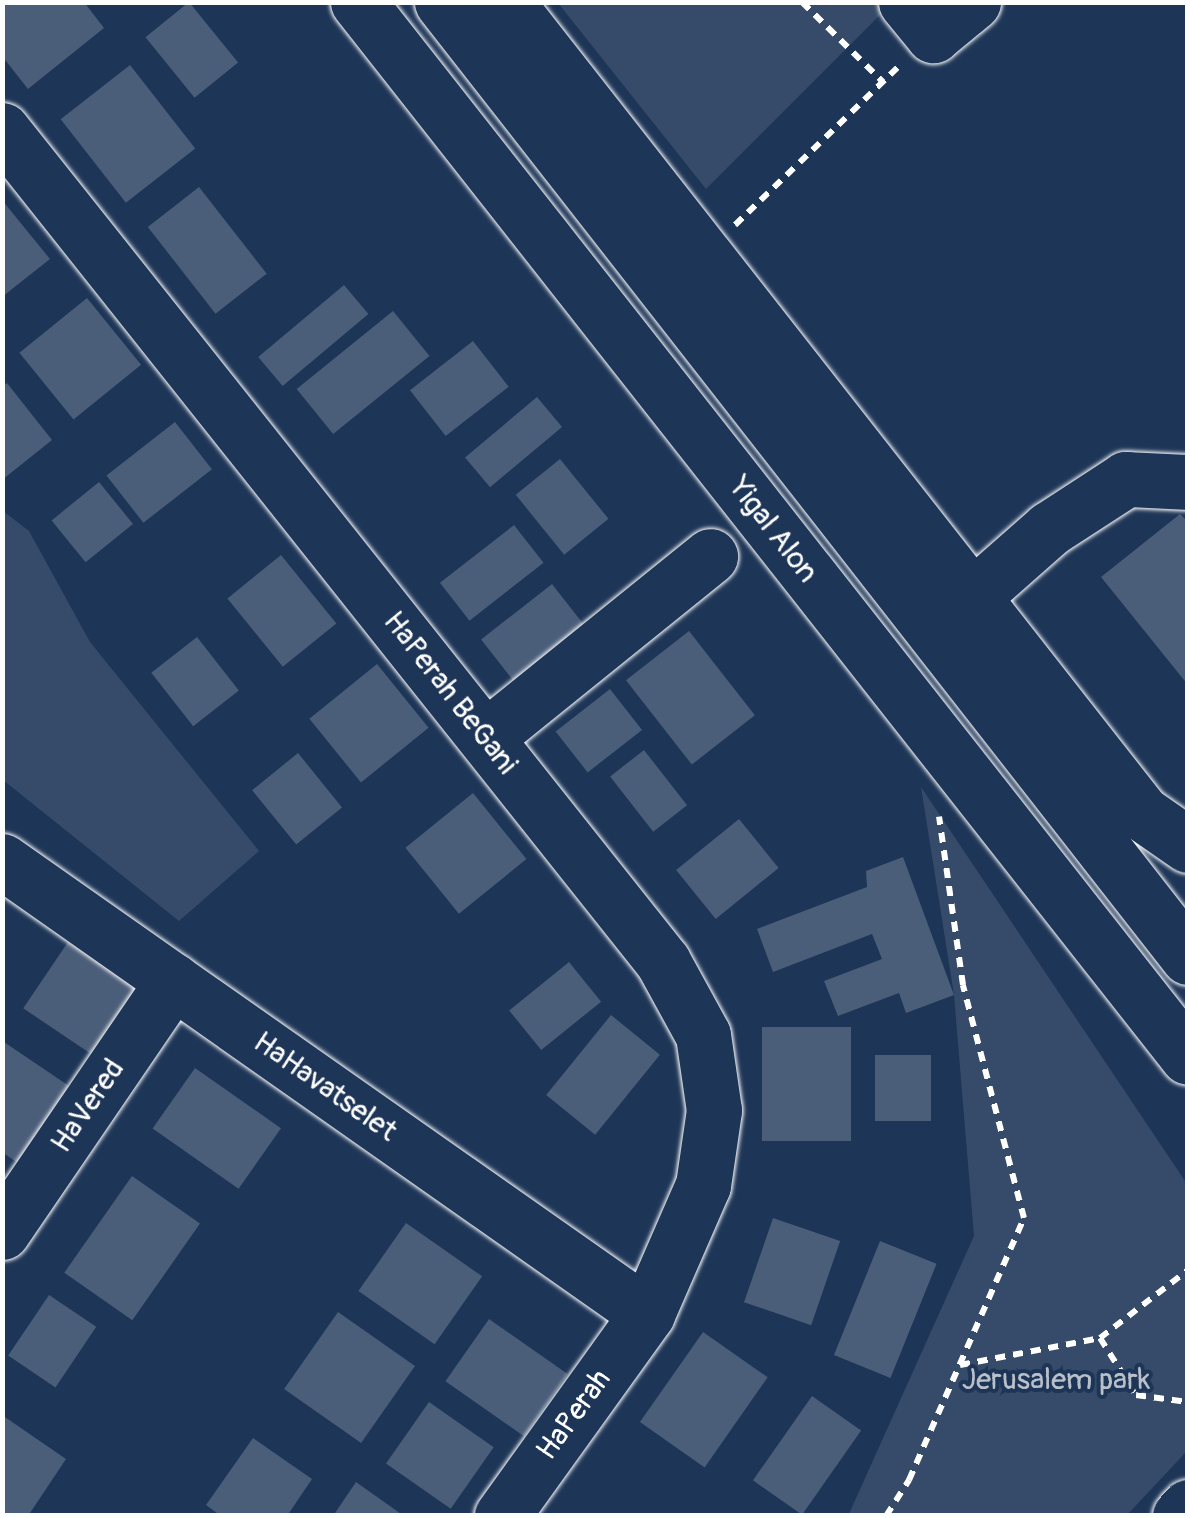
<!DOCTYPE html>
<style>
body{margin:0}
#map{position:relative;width:1190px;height:1518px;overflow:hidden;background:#1d3557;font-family:Pangolin,sans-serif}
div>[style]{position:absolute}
.green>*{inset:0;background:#364b69}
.building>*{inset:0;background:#4a5d79;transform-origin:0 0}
.path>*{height:6px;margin-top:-3px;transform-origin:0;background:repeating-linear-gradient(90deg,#fff 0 10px,transparent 0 18px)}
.roads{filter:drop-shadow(0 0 2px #fff) drop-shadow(0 0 2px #fff)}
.minor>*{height:55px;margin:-27.5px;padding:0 27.5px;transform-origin:27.5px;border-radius:27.5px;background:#1d3557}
.major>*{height:55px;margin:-27.5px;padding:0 27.5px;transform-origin:27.5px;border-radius:27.5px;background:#1d3557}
span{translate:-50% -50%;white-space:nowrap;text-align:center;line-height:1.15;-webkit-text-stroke:8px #1d3557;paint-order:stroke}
.street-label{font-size:30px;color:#fff}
.park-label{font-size:30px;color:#b9c0ca}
.frame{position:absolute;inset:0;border:5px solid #fff;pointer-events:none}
</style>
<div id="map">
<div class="green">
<i style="clip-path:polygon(876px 2px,883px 12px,706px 189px,558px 3px)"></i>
<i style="clip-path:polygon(3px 511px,29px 531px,90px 642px,259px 851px,179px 921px,3px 780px)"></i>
<i style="clip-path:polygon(921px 787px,1187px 1184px,1187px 1451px,1127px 1515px,848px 1516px,974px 1236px,954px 995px)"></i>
</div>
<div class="building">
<i style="clip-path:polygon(2px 2px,84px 2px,104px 28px,28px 89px,2px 56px)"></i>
<i style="left:189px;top:2px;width:78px;height:56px;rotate:51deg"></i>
<i style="left:130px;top:65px;width:106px;height:88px;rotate:52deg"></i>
<i style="left:199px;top:187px;width:110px;height:65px;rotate:52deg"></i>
<i style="clip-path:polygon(2px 200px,50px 259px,2px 297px)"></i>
<i style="left:344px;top:285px;width:38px;height:112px;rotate:50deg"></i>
<i style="left:87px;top:298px;width:86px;height:87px;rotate:51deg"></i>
<i style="left:393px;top:311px;width:58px;height:124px;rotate:51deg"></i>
<i style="left:473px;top:341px;width:58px;height:80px;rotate:52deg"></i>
<i style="clip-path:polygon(7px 383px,52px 440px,2px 480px,2px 387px)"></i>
<i style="left:537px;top:397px;width:39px;height:94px;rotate:50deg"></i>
<i style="left:175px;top:422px;width:60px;height:87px;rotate:52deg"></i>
<i style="left:560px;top:459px;width:77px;height:57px;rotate:51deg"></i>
<i style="left:99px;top:482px;width:54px;height:61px;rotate:51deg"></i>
<i style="clip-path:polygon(1180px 514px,1188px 522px,1188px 685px,1101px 577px)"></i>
<i style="left:514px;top:525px;width:48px;height:94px;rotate:52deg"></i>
<i style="left:281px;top:555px;width:88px;height:69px;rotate:51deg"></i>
<i style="left:552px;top:584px;width:55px;height:90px;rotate:52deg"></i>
<i style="left:689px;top:631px;width:107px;height:80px;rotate:52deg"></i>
<i style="left:197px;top:637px;width:68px;height:58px;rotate:52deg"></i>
<i style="left:377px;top:664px;width:82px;height:87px;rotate:51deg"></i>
<i style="left:610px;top:689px;width:52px;height:69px;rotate:52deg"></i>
<i style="left:644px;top:750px;width:70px;height:43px;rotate:52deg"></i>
<i style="left:298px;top:753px;width:70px;height:59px;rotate:51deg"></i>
<i style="left:473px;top:793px;width:85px;height:87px;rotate:51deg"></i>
<i style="left:739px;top:819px;width:63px;height:81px;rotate:51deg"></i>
<i style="clip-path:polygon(903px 857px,954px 995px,906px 1013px,899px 993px,838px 1016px,824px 981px,882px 959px,872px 934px,773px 972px,757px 929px,867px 887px,866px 871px)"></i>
<i style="left:68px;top:942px;width:85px;height:80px;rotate:34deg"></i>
<i style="left:569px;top:962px;width:51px;height:77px;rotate:51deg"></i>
<i style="left:611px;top:1015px;width:63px;height:103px;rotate:39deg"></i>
<i style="left:851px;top:1027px;width:114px;height:89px;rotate:90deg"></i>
<i style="clip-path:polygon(4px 1042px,75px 1090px,22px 1166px,2px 1152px)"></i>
<i style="left:875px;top:1055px;width:56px;height:66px"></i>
<i style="left:195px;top:1068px;width:105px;height:74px;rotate:35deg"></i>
<i style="left:132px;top:1176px;width:83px;height:118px;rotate:35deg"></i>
<i style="left:773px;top:1218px;width:71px;height:89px;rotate:19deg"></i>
<i style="left:406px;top:1223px;width:93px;height:83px;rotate:35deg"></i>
<i style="left:880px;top:1241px;width:61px;height:123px;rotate:22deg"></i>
<i style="left:49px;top:1295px;width:57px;height:73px;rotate:34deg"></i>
<i style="left:338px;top:1312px;width:94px;height:94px;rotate:35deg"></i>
<i style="left:489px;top:1319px;width:96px;height:76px;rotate:35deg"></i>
<i style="left:703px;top:1332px;width:79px;height:110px;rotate:35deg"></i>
<i style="left:812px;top:1396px;width:60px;height:103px;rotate:35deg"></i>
<i style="left:429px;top:1402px;width:79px;height:75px;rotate:35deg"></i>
<i style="clip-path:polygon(2px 1415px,66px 1459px,28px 1516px,2px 1516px)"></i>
<i style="clip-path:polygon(253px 1438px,312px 1479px,287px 1516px,221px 1516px,206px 1505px)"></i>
<i style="clip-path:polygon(356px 1482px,404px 1516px,333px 1516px)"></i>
</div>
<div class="path">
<i style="left:802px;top:2px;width:114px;rotate:44.6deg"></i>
<i style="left:735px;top:225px;width:233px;rotate:-44.1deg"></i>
<i style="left:1100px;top:1338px;width:67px;rotate:57.7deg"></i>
<i style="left:1136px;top:1395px;width:52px;rotate:7.7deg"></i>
<i style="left:960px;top:1365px;width:143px;rotate:-10.9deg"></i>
<i style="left:1100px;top:1338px;width:111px;rotate:-37.7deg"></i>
<i style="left:886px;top:1516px;width:43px;rotate:-57.4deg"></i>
<i style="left:909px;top:1480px;width:286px;rotate:-66.3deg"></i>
<i style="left:1024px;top:1218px;width:241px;rotate:-104.7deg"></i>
<i style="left:963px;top:985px;width:170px;rotate:-98.1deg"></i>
</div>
<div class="roads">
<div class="minor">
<i style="left:506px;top:2px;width:1031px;rotate:51.9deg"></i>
<i style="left:1142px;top:813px;width:56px;rotate:34.8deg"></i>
<i style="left:906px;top:2px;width:43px;rotate:50.7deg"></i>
<i style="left:933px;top:35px;width:52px;rotate:-39.5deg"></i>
<i style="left:2px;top:130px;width:1063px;rotate:51.53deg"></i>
<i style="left:663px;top:962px;width:83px;rotate:61.3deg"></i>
<i style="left:703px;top:1035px;width:76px;rotate:81.7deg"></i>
<i style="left:714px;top:1110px;width:76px;rotate:98.3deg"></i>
<i style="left:703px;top:1185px;width:141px;rotate:113.5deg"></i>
<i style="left:647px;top:1314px;width:249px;rotate:125.7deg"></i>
<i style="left:972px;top:597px;width:103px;rotate:-41.4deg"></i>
<i style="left:1049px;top:529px;width:92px;rotate:-33deg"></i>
<i style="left:1126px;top:479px;width:62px;rotate:2.8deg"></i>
<i style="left:486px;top:737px;width:288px;rotate:-38.9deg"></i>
<i style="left:2px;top:861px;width:788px;rotate:35.08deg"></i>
<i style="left:2px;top:1232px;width:304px;rotate:-55.7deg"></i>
<i style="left:1180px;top:1516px;width:12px;rotate:-48deg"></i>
</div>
<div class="major">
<i style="left:358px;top:2px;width:1342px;rotate:51.81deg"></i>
<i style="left:442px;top:2px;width:1212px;rotate:52deg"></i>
</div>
</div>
<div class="street-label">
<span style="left:773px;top:530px;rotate:52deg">Yigal Alon</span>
<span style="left:450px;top:693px;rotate:52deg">HaPerah BeGani</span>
<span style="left:325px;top:1087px;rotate:35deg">HaHavatselet</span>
<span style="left:88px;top:1106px;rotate:-56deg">HaVered</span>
<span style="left:574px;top:1415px;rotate:-54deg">HaPerah</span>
</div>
<div class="park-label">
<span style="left:1056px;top:1380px">Jerusalem park</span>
</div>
<div class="frame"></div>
</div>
